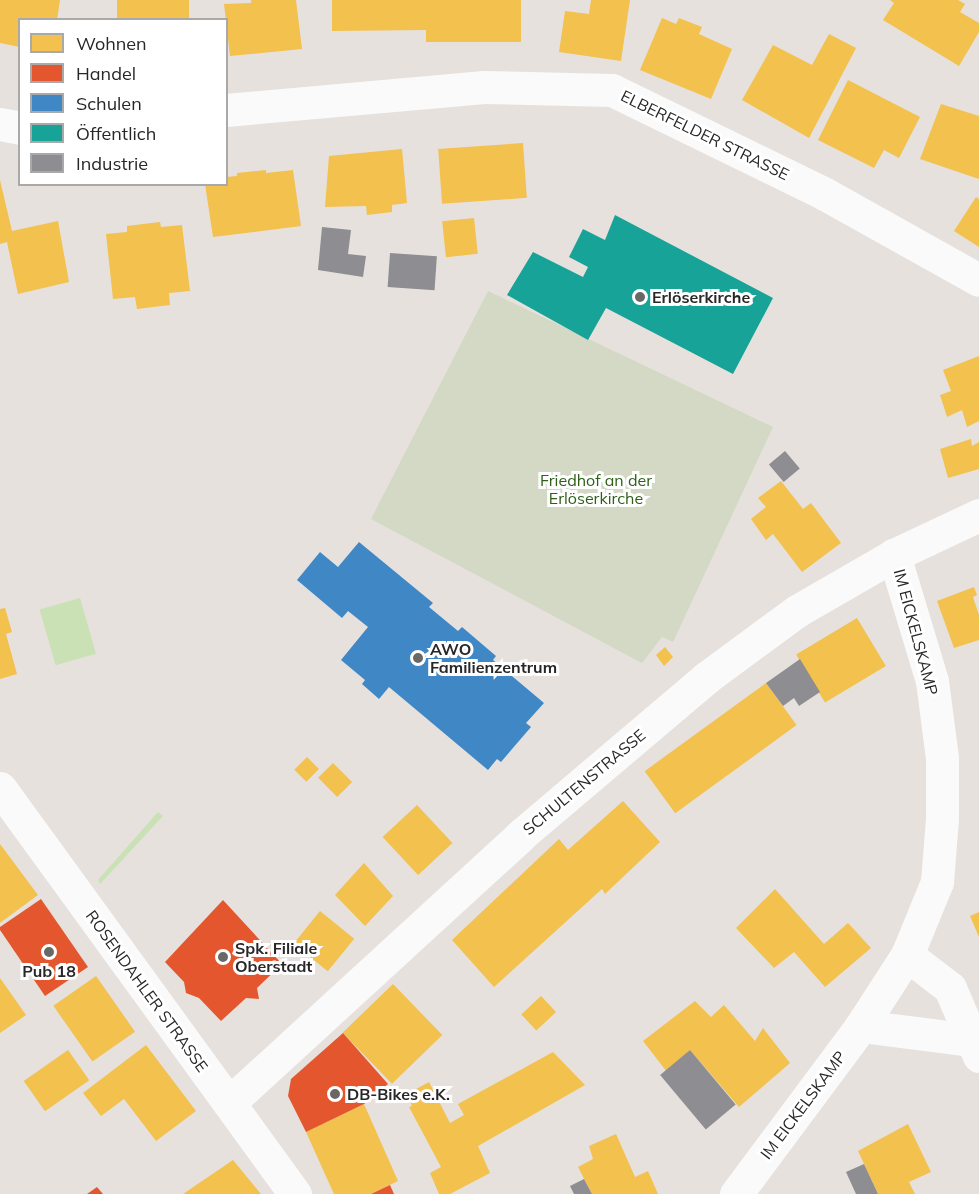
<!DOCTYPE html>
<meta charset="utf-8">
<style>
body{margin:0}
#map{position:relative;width:979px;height:1194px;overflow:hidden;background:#e6e1dd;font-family:Mulish,sans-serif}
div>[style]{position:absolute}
.green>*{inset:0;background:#cae0b5;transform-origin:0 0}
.cemetery>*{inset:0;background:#d3d9c4}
.homes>*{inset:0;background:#f2c14e;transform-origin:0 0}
.shops>*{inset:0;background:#e4572e}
.schools>*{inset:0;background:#3f88c5}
.public>*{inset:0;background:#17a398}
.industry>*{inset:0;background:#8d8d92;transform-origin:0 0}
.minor>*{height:33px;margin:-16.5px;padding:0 16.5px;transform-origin:16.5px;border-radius:16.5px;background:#fbfafa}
.secondary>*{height:33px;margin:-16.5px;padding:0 16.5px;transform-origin:16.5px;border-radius:16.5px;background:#fbfafa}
.dots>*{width:16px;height:16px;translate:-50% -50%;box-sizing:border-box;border:3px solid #fff;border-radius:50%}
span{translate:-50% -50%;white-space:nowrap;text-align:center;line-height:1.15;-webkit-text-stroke:6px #fff;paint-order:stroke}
.street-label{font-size:16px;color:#272727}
.poi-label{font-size:16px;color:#272727;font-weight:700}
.left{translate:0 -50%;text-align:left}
.park-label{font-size:16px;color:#2d611a}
.legend{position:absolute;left:18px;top:18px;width:210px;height:168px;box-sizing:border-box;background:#fff;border:2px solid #a9a9a9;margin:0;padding:8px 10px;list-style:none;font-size:18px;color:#272727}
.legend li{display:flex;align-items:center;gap:12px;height:30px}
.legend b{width:30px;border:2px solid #a9a9a9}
</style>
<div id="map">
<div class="green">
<i style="left:80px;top:598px;width:58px;height:42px;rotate:74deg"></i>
<i style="clip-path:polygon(158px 812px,163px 816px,100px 884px,98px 880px)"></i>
</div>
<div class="cemetery">
<i style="clip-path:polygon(488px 291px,773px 427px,673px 642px,662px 637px,642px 663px,371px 519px)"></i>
</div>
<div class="homes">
<i style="clip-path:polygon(0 0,60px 0,57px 20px,20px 20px,20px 47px,0 43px)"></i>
<i style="left:117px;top:0;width:72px;height:20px"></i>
<i style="clip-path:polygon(251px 0,296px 0,302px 49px,230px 56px,224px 4px,251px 3px)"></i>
<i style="clip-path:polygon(332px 0,521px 0,521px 42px,426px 42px,426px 30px,332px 31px)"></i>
<i style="clip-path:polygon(591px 0,630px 0,621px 61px,559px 52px,565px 11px,589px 14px)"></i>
<i style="clip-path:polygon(890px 0,958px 0,965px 4px,960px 12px,979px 23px,979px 32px,959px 66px,883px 20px,894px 3px)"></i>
<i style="clip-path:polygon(662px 18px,676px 24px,679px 18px,702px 27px,699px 34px,732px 49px,711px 99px,640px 70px)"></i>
<i style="clip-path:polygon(829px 34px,856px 48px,809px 138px,742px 100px,773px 45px,812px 65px)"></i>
<i style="clip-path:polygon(848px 80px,920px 117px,899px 158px,884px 150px,874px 168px,818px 140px)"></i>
<i style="clip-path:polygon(941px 104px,979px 116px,979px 179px,920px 159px)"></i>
<i style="left:523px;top:143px;width:55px;height:85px;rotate:86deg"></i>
<i style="clip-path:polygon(402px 149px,407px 203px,392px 205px,392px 212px,367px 215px,366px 206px,325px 207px,329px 156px)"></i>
<i style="clip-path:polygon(266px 170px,266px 173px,293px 170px,301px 226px,213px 237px,205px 184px,226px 184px,226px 177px,237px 176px,237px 173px)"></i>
<i style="clip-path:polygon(0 180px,12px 231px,58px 221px,69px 282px,18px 294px,7px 242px,0 244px)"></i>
<i style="clip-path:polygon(976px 197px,979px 199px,979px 247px,954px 231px)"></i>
<i style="left:474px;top:218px;width:36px;height:32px;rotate:84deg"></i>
<i style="clip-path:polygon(160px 222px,161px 227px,182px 225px,190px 291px,169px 293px,170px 305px,137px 309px,135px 297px,113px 299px,106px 234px,127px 232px,127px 226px)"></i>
<i style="clip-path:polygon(979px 356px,979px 421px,967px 427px,962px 410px,947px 417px,940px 395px,951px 391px,943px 370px)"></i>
<i style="clip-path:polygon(971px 439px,972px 446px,979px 442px,979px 469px,948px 478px,940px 449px)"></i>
<i style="clip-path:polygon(781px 481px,803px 509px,811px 503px,841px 543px,802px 572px,773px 534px,766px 540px,751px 519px,766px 507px,758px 498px)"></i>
<i style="clip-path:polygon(974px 587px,977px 595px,973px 597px,979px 615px,979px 640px,954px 648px,937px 601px)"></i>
<i style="clip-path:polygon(5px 608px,12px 632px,6px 634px,17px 674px,0 679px,0 609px)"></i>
<i style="left:857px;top:618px;width:56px;height:71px;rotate:59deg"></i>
<i style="clip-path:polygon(665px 647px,673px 657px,664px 666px,656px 655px)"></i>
<i style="left:766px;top:683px;width:52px;height:150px;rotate:54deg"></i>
<i style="left:307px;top:757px;width:17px;height:18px;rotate:45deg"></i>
<i style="left:333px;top:763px;width:27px;height:21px;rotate:45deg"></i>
<i style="clip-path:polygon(623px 801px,660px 842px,605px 894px,602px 889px,494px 987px,452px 940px,559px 839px,568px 850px)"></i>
<i style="left:417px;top:805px;width:52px;height:47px;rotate:47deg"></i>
<i style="clip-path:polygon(0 844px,38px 895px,0 923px)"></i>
<i style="clip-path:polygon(364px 863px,393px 896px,365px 926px,335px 895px)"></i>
<i style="clip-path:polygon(775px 889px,824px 944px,848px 923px,871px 948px,825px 987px,794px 952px,774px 968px,736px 928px)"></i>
<i style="left:320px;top:911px;width:44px;height:42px;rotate:39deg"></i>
<i style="clip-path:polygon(979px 912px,979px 937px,970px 916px)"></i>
<i style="left:96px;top:976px;width:68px;height:52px;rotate:55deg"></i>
<i style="clip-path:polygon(0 978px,26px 1015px,0 1033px)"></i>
<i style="left:393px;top:984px;width:71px;height:70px;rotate:46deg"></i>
<i style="left:541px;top:996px;width:22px;height:27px;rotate:47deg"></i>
<i style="clip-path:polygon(695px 1001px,711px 1017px,724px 1005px,755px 1041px,763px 1028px,790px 1063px,739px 1107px,690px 1050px,667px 1072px,643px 1041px)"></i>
<i style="clip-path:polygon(146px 1045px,196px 1111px,156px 1141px,124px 1099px,101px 1116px,83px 1093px)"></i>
<i style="left:68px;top:1050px;width:37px;height:54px;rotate:55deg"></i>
<i style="clip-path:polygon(553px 1052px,585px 1085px,478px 1146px,490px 1173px,450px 1194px,439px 1194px,430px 1173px,441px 1167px,409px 1107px,412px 1106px,407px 1094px,429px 1082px,450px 1123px,464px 1115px,458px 1104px)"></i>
<i style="clip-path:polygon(364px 1104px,398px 1181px,371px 1194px,334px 1194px,306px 1132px)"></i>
<i style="clip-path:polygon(908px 1124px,931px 1172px,909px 1182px,915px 1194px,878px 1194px,858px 1151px)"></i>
<i style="clip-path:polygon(616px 1134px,635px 1177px,648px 1171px,658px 1194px,592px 1194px,578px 1167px,593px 1159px,589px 1146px)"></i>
<i style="clip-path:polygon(233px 1160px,261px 1194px,183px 1194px)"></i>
</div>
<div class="shops">
<i style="clip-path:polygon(41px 899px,88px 967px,45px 996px,0 930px,0 927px)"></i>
<i style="clip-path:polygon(223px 900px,282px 964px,257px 988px,259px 999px,246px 998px,221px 1021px,199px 998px,186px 993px,184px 982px,165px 962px)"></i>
<i style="clip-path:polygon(343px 1033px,388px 1084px,364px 1104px,306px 1132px,288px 1096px,291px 1079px)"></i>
<i style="clip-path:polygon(390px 1185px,394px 1194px,371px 1194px)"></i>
<i style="clip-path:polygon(97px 1187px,103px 1194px,87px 1194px)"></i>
</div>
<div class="schools">
<i style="clip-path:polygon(359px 542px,433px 603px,429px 607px,458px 631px,462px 627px,496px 656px,493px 660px,544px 703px,526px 723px,531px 727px,501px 762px,497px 759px,488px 770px,389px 687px,379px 699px,362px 684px,365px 680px,341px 660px,368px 627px,348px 611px,342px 618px,297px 580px,320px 552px,338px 567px)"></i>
</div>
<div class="public">
<i style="clip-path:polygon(615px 215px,773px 298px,733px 374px,606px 308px,588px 340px,507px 295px,533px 252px,583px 277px,588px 267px,569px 257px,583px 229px,605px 240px)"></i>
</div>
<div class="industry">
<i style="clip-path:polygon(322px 227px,351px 230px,348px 254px,366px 256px,363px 277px,318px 270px)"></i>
<i style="left:390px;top:253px;width:47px;height:34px;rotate:4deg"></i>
<i style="left:785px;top:451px;width:23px;height:21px;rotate:50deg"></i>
<i style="clip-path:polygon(800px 659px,820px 692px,799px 706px,794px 698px,783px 706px,766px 683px)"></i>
<i style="left:690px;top:1050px;width:71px;height:39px;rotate:50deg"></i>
<i style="clip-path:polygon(864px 1164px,878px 1194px,856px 1194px,846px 1172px)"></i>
<i style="clip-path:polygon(584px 1179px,592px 1194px,574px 1194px,570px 1186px)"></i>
</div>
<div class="minor">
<i style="left:226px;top:110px;width:259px;rotate:-5.1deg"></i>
<i style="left:484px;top:87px;width:128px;rotate:1.3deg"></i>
<i style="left:612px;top:90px;width:237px;rotate:26deg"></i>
<i style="left:825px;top:194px;width:176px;rotate:29.2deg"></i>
<i style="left:0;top:124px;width:20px;rotate:11deg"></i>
<i style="left:907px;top:955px;width:54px;rotate:37.5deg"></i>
<i style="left:950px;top:988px;width:74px;rotate:66.9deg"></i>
<i style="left:861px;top:1026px;width:112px;rotate:7.2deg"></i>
<i style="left:229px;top:1103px;width:396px;rotate:-42.5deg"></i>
<i style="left:521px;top:835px;width:243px;rotate:-40.3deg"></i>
<i style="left:706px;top:678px;width:113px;rotate:-36.4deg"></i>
<i style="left:797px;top:611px;width:112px;rotate:-30deg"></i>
<i style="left:894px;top:555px;width:94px;rotate:-25.2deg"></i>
<i style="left:736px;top:1194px;width:209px;rotate:-53.3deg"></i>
<i style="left:861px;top:1026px;width:85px;rotate:-57.1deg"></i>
<i style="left:907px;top:955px;width:79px;rotate:-67.7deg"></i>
<i style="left:937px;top:882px;width:63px;rotate:-85.5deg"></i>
<i style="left:942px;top:819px;width:61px;rotate:-90deg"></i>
<i style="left:942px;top:758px;width:78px;rotate:-97.4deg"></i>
<i style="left:932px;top:681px;width:132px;rotate:-106.8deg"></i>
</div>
<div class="secondary">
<i style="left:0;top:788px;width:502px;rotate:54deg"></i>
</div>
<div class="dots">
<i style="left:640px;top:297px;background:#6a6867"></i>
<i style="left:418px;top:658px;background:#6a6867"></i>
<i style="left:49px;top:952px;background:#6a6867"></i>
<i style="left:223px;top:957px;background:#6a6867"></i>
<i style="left:335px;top:1094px;background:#6a6867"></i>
</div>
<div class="street-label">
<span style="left:705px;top:135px;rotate:26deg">ELBERFELDER STRASSE</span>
<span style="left:916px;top:632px;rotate:75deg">IM EICKELSKAMP</span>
<span style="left:584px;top:782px;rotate:-40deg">SCHULTENSTRASSE</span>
<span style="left:147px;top:991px;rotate:54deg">ROSENDAHLER STRASSE</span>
<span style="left:803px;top:1105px;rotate:-53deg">IM EICKELSKAMP</span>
</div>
<div class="poi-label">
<span class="left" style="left:652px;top:297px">Erlöserkirche</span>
<span class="left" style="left:430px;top:658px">AWO<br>Familienzentrum</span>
<span class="left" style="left:235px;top:957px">Spk. Filiale<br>Oberstadt</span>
<span style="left:49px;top:971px">Pub 18</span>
<span class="left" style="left:347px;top:1094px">DB-Bikes e.K.</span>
</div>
<div class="park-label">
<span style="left:596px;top:489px">Friedhof an der<br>Erlöserkirche</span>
</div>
<ul class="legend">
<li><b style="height:16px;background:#f2c14e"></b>Wohnen</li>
<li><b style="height:16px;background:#e4572e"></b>Handel</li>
<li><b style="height:16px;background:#3f88c5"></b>Schulen</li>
<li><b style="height:16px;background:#17a398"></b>Öffentlich</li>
<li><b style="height:16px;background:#8d8d92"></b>Industrie</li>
</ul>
</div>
